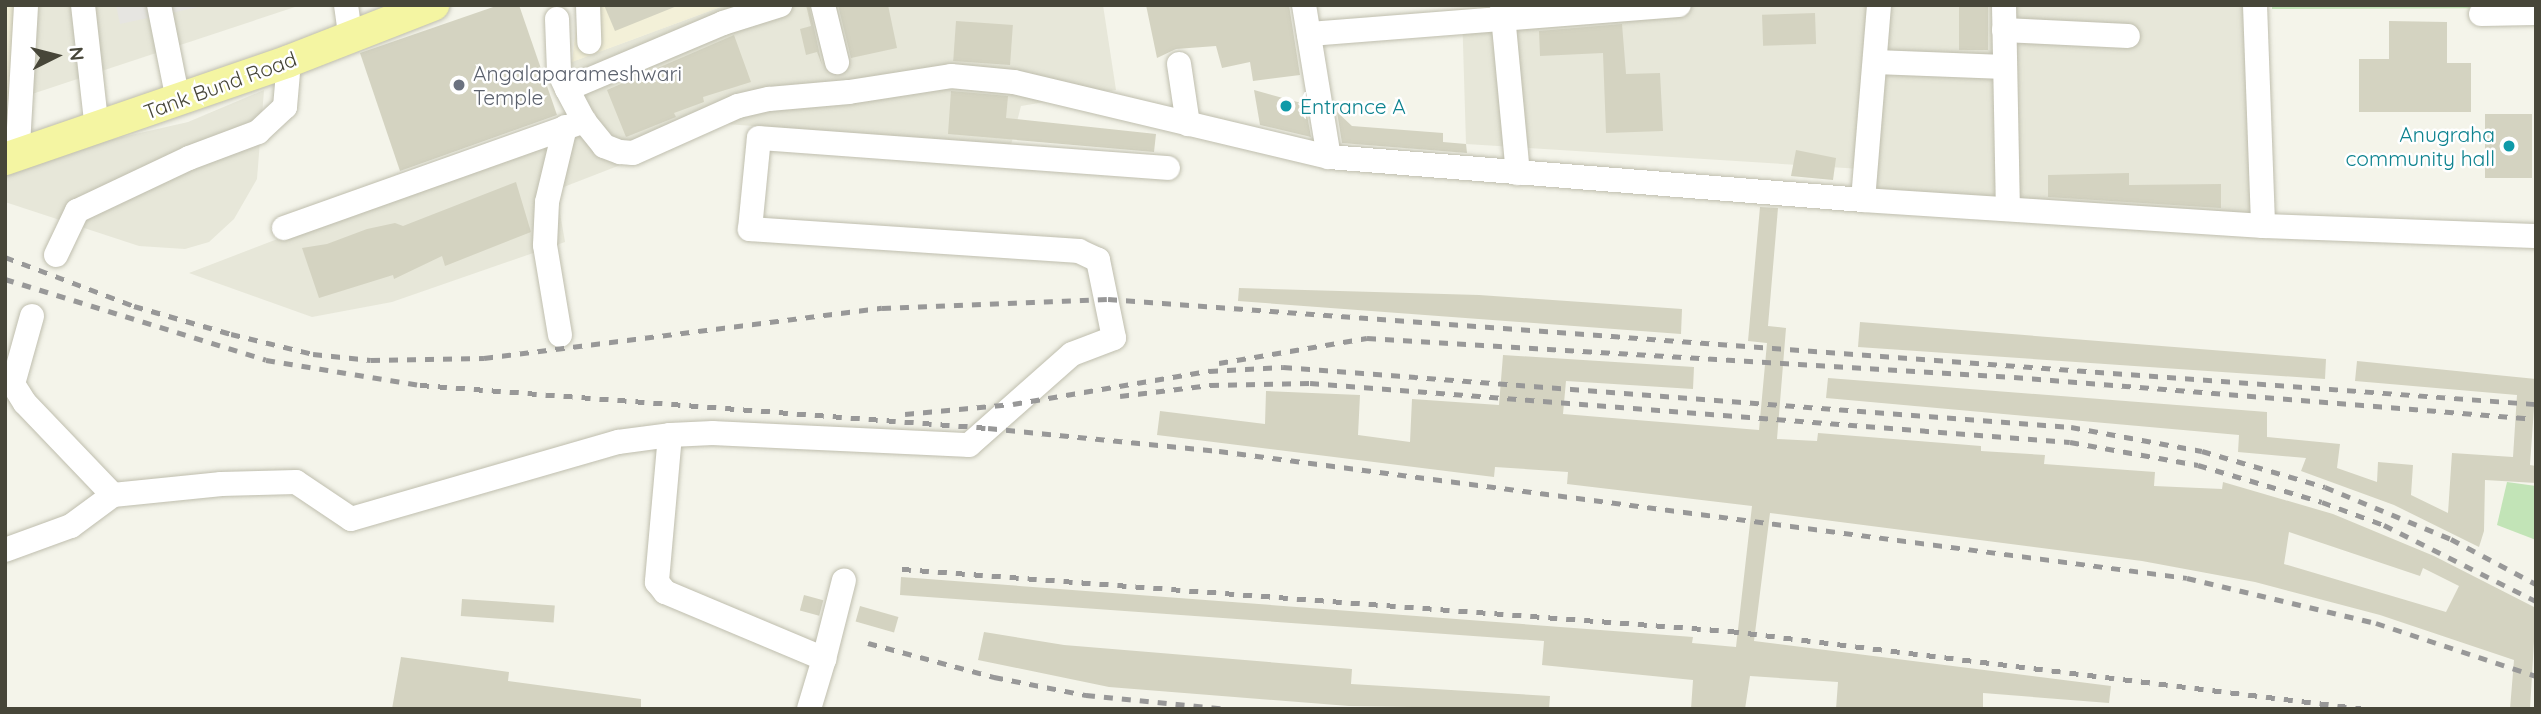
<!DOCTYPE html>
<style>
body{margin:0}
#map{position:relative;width:2541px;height:714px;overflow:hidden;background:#f4f4ea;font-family:Quicksand,sans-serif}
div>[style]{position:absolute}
.residential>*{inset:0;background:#e7e7d9}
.commercial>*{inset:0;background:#f3f0d8}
.green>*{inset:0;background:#c2e4b7}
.parking>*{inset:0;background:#e6e5e1}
.building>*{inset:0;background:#d4d3c1;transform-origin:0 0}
.roads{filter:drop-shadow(0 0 2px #bfbeae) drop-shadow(0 0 2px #bfbeae)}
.minor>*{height:24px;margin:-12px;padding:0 12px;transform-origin:12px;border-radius:12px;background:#fff}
.major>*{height:32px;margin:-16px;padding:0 16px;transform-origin:16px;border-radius:16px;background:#f4f5a2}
.rail>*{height:5px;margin-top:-2.5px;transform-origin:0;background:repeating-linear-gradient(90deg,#989898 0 9px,transparent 0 18px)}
.dots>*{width:19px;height:19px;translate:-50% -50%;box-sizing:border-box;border:4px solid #fff;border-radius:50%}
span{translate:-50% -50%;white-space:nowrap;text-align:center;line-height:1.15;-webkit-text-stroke:5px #fff;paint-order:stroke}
.worship-label{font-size:21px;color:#5b616d}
.left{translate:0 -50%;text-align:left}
.street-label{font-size:21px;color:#474639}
.culture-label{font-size:21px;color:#0d838f}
.right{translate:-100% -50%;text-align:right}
.frame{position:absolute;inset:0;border:7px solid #474639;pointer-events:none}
.north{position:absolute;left:21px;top:21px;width:70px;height:70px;-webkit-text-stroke:5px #fff;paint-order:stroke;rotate:84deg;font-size:19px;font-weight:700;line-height:28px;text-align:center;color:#474639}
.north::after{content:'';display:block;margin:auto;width:24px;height:32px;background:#474639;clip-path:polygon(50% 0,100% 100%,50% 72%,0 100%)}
</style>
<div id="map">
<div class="residential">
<i style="clip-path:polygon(39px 5px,301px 5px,26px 96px)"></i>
<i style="clip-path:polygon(726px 5px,1103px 5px,1116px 90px,1021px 106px,1011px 145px,726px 124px,556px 190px,565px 242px,392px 302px,312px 317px,189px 273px,592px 118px,571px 62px)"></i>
<i style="clip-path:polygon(1521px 5px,2262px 5px,2272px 222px,1874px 193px,1877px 170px,1466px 144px,1462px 11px)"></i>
<i style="clip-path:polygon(264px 90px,257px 179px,234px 219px,209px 242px,185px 249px,139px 246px,5px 202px,5px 174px,105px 141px,188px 122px)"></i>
</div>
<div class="commercial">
<i style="clip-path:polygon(5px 5px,39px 5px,26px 96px,5px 102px)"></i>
<i style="clip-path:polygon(579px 5px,726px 5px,572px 62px)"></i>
</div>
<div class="green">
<i style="clip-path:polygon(2272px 5px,2536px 5px,2536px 8px,2272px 9px)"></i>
<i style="clip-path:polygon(2507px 482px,2536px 486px,2536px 540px,2497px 525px)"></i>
</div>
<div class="parking">
<i style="clip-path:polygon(116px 5px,208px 5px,120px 24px)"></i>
</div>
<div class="building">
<i style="clip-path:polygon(499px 5px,519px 5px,557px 115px,400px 171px,360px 53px)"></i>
<i style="clip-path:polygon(604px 5px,677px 5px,677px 6px,615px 31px)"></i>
<i style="clip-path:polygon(806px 5px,809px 5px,822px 65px,817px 52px,806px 55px,800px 29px,811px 26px)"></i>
<i style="clip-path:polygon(838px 5px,888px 5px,897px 48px,851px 58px)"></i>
<i style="clip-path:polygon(1146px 5px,1289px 5px,1300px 75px,1253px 81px,1250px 62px,1222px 68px,1216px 46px,1176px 49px,1157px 58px)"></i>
<i style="left:1959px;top:5px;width:29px;height:45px"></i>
<i style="left:1815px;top:13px;width:31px;height:53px;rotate:88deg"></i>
<i style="left:956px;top:21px;width:57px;height:40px;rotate:4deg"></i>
<i style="clip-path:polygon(2389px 21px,2447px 22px,2447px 63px,2471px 63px,2471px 112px,2359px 112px,2359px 59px,2389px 59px)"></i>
<i style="clip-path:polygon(1622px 24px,1626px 74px,1660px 73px,1663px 131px,1606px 133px,1603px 53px,1540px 56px,1539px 31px)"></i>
<i style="clip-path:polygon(734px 35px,751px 82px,703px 97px,704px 102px,674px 113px,676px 117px,626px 137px,607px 90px)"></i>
<i style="clip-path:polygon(1254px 90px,1305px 104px,1311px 137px,1260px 125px)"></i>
<i style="clip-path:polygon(951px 91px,1008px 96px,1006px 118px,1156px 134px,1154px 152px,948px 134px)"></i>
<i style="clip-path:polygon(1337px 112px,1352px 126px,1443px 133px,1443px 142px,1466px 144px,1467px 153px,1342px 143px)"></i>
<i style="left:2532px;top:114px;width:64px;height:47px;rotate:90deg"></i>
<i style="clip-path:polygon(1796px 150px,1836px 158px,1833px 180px,1791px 176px)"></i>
<i style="clip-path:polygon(2129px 173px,2129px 185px,2221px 184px,2221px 208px,2048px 197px,2048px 175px)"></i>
<i style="clip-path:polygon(516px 182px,531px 232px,445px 266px,442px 256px,394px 279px,393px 275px,319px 298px,302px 248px,327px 244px,367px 229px,395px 223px,403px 226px)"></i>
<i style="clip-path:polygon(evenodd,1760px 207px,1778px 208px,1768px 326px,1786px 328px,1777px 439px,1817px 441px,1818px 433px,1981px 446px,1981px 451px,2045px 455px,2044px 464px,2155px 472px,2154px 486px,2222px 489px,2223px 482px,2333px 514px,2434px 556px,2536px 608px,2530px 709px,2510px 709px,2514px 660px,2380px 615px,2255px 582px,2142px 561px,1770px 513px,1754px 641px,2111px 686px,2109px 703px,1983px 693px,1983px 709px,1836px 709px,1838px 682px,1750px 676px,1745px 709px,1691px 709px,1693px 680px,1542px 665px,1544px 641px,900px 595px,901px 577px,1693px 637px,1692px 643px,1736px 647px,1752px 506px,1567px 484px,1568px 472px,1495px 467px,1494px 477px,1157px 435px,1160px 411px,1265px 424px,1266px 391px,1360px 395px,1358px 435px,1410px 442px,1412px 399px,1499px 405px,1503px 355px,1694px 367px,1693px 389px,1566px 381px,1563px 414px,1759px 430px,1767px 343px,1748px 341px,1760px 207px,2289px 532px,2420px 576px,2423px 568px,2459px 586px,2446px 612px,2284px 564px,2289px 532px)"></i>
<i style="clip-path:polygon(1239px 288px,1479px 295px,1682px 309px,1681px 334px,1238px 301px)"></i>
<i style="clip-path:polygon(1860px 322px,2326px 359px,2325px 379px,1858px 347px)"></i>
<i style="clip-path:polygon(2357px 361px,2536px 379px,2530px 465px,2536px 466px,2536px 483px,2485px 480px,2484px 531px,2479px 547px,2394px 505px,2301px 471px,2306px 458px,2238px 452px,2239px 435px,1826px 398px,1828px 378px,2267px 412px,2267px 437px,2340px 444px,2337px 468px,2377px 482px,2378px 462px,2413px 465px,2411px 495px,2448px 513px,2452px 453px,2513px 457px,2517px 395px,2355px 381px)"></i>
<i style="left:804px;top:595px;width:20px;height:16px;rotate:15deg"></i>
<i style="left:462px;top:599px;width:93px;height:17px;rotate:4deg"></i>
<i style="left:860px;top:606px;width:40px;height:16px;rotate:16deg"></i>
<i style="clip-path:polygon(984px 632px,1064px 645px,1352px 669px,1351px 684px,1550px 696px,1549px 709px,1349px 706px,1109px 687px,978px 660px)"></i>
<i style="clip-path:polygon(401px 657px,509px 672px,508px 681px,641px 699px,641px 709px,392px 709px)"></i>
</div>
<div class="roads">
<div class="minor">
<i style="left:83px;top:5px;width:116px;rotate:83.6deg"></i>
<i style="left:159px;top:5px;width:87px;rotate:78.7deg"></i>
<i style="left:346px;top:5px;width:21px;rotate:82deg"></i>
<i style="left:588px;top:5px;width:37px;rotate:88deg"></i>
<i style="left:823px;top:5px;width:59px;rotate:76.2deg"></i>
<i style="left:1304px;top:5px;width:154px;rotate:80.7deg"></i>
<i style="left:1502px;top:5px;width:169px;rotate:84.6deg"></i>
<i style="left:2004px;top:5px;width:203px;rotate:88.9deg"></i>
<i style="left:2255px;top:5px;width:221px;rotate:87.9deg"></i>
<i style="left:2481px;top:14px;width:55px;rotate:-1deg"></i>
<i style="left:557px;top:19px;width:53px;rotate:87.8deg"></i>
<i style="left:559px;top:72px;width:19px;rotate:65deg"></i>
<i style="left:567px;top:89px;width:36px;rotate:62deg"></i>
<i style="left:584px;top:121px;width:32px;rotate:51deg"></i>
<i style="left:604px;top:146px;width:17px;rotate:21deg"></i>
<i style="left:620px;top:152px;width:13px;rotate:4deg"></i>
<i style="left:633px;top:153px;width:115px;rotate:-24.1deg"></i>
<i style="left:738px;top:106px;width:32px;rotate:-13deg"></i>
<i style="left:769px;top:99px;width:80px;rotate:-5deg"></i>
<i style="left:849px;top:92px;width:103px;rotate:-8.9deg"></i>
<i style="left:951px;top:76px;width:63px;rotate:5.4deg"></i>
<i style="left:1014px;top:82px;width:324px;rotate:13.4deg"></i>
<i style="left:1329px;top:157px;width:536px;rotate:4.6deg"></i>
<i style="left:1863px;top:200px;width:401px;rotate:3.7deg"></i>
<i style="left:2263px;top:226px;width:273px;rotate:2.1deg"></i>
<i style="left:2004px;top:30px;width:124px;rotate:2.8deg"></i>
<i style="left:1309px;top:34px;width:371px;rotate:-4.5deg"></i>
<i style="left:1875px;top:62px;width:130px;rotate:2.2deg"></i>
<i style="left:1179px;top:64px;width:61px;rotate:81.5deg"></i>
<i style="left:567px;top:89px;width:169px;rotate:-22.9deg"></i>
<i style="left:723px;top:23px;width:60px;rotate:-17.5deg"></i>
<i style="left:18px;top:145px;width:140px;rotate:-86.7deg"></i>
<i style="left:1863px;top:200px;width:196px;rotate:-85.3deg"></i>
<i style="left:284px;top:228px;width:319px;rotate:-19.6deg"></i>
<i style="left:56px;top:255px;width:49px;rotate:-64.5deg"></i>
<i style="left:77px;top:211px;width:124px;rotate:-25.3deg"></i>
<i style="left:189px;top:158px;width:74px;rotate:-20.6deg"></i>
<i style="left:258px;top:132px;width:37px;rotate:-43deg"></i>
<i style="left:285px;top:107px;width:46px;rotate:-85deg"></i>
<i style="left:32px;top:316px;width:71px;rotate:105.6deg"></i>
<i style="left:13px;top:384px;width:22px;rotate:58deg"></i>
<i style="left:25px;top:403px;width:127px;rotate:46.3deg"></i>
<i style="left:560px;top:335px;width:91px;rotate:-99.5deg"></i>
<i style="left:545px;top:245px;width:43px;rotate:-87.3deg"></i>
<i style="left:547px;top:202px;width:77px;rotate:-76.5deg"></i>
<i style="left:670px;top:435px;width:148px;rotate:95.1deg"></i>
<i style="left:657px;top:582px;width:13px;rotate:51deg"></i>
<i style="left:665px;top:592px;width:173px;rotate:22.8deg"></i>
<i style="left:824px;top:659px;width:52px;rotate:106.7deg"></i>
<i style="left:5px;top:550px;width:70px;rotate:-20deg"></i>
<i style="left:71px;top:526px;width:52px;rotate:-36.4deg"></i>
<i style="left:113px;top:495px;width:109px;rotate:-5.8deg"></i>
<i style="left:221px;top:484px;width:75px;rotate:-1.5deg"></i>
<i style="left:296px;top:482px;width:66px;rotate:33.9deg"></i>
<i style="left:351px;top:519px;width:278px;rotate:-16.1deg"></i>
<i style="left:618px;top:442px;width:52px;rotate:-7.7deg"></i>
<i style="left:670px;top:435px;width:43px;rotate:-2.7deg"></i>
<i style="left:713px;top:433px;width:256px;rotate:2.7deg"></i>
<i style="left:969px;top:445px;width:137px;rotate:-41.5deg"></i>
<i style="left:1072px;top:354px;width:45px;rotate:-20.9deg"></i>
<i style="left:1114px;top:338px;width:80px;rotate:-101.6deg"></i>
<i style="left:1098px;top:260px;width:21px;rotate:-155deg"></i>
<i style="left:1079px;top:251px;width:330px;rotate:-176.2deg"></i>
<i style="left:750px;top:229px;width:91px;rotate:-84.4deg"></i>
<i style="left:759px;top:138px;width:410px;rotate:4.2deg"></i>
<i style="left:824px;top:659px;width:81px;rotate:-75.8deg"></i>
</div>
<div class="major">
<i style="left:5px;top:159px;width:300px;rotate:-19deg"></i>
<i style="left:289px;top:61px;width:155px;rotate:-21.3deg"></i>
</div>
</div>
<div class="rail">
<i style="left:5px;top:257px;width:138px;rotate:20.8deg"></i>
<i style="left:134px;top:306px;width:101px;rotate:16.1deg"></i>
<i style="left:231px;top:334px;width:84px;rotate:13.7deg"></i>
<i style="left:313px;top:354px;width:58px;rotate:5.9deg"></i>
<i style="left:371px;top:360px;width:113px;rotate:-1deg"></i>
<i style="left:484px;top:358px;width:401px;rotate:-7.2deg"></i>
<i style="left:882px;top:308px;width:226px;rotate:-2.3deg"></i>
<i style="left:1108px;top:299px;width:1432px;rotate:4.21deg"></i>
<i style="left:5px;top:279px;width:273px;rotate:17.2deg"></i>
<i style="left:266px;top:360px;width:156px;rotate:9.2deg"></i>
<i style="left:420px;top:385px;width:570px;rotate:4.33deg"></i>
<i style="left:988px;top:428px;width:232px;rotate:5.7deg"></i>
<i style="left:1219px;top:451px;width:976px;rotate:7.47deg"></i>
<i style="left:2187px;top:578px;width:194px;rotate:13.4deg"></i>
<i style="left:2376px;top:623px;width:169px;rotate:18.3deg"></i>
<i style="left:1219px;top:363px;width:150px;rotate:-9.6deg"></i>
<i style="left:1367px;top:338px;width:648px;rotate:3.45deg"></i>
<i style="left:2014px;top:377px;width:524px;rotate:4.6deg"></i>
<i style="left:1120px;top:396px;width:91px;rotate:-7deg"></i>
<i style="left:1210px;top:385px;width:100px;rotate:-1.1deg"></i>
<i style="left:1310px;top:383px;width:762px;rotate:4.44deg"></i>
<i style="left:2070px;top:442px;width:130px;rotate:10.2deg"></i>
<i style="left:2198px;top:465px;width:129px;rotate:16.6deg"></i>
<i style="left:2322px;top:502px;width:66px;rotate:20.4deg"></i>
<i style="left:2384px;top:525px;width:170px;rotate:26.6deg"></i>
<i style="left:905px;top:414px;width:108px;rotate:-5.3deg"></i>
<i style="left:1013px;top:404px;width:199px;rotate:-9.6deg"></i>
<i style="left:1209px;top:371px;width:74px;rotate:-3.1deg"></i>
<i style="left:1283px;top:367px;width:790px;rotate:4.35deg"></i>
<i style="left:2071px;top:427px;width:133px;rotate:10.4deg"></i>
<i style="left:2202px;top:451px;width:128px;rotate:16.3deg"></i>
<i style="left:2325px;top:487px;width:136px;rotate:22.4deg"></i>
<i style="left:2451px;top:539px;width:96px;rotate:27.9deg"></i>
<i style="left:902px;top:569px;width:830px;rotate:4.28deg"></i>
<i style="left:1730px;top:631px;width:640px;rotate:7deg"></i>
<i style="left:868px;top:643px;width:131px;rotate:15.1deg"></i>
<i style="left:994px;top:677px;width:94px;rotate:11.1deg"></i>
<i style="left:1086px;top:695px;width:145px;rotate:5.6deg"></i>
</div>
<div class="dots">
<i style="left:459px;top:85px;background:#6b7280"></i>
<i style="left:1286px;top:106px;background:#0f9aa8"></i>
<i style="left:2509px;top:146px;background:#0f9aa8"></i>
</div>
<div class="worship-label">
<span class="left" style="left:473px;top:85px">Angalaparameshwari<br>Temple</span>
</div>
<div class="street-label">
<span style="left:220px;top:85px;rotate:-20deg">Tank Bund Road</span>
</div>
<div class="culture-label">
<span class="left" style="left:1300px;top:106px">Entrance A</span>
<span class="right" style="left:2495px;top:146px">Anugraha<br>community hall</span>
</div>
<div class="frame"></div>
<div class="north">N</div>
</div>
